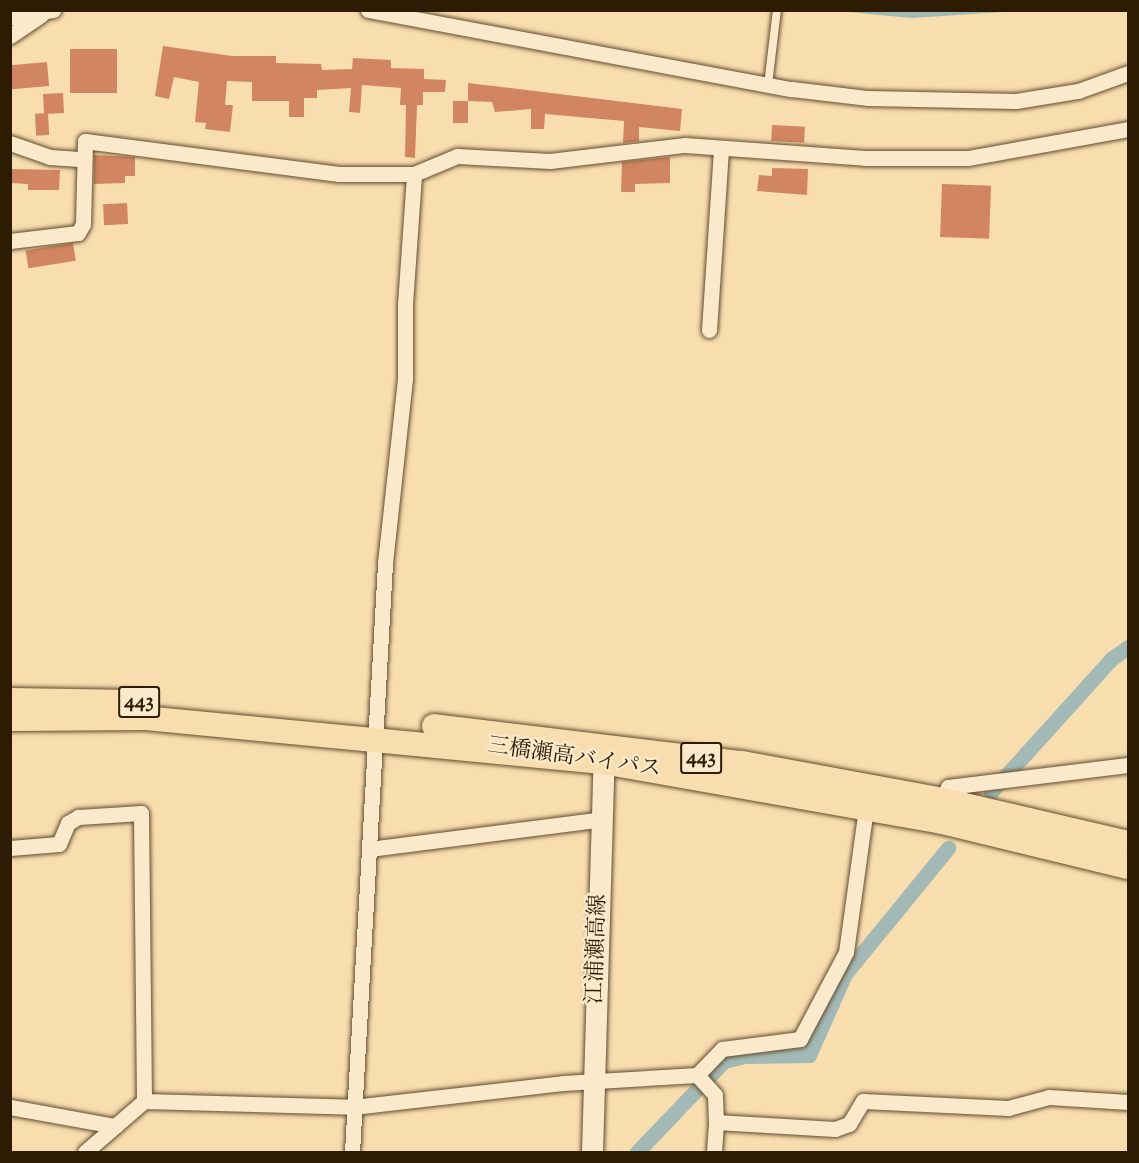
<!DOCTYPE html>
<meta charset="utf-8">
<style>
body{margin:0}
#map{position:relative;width:1139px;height:1163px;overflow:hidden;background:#f8ddae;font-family:"Sorts Mill Goudy","Noto Serif JP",serif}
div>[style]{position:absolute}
.water>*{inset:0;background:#a3b9b6}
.canal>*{height:15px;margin:-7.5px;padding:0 7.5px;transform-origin:7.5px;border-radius:7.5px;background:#a3b9b6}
.building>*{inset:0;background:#d18661;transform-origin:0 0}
.roads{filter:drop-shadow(0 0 2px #604c2e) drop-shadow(0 0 2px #604c2e)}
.service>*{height:8px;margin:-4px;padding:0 4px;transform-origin:4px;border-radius:4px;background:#fae9ca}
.minor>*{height:15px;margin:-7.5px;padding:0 7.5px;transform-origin:7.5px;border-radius:7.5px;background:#fae9ca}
.secondary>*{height:21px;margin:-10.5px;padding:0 10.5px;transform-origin:10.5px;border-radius:10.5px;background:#fae9ca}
.trunk>*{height:24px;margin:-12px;padding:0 12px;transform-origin:12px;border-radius:12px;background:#f8ddae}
span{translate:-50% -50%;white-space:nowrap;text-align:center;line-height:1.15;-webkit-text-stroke:4.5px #fae9ca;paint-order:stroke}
.shield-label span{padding:2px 4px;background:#fae9ca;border:2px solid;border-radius:4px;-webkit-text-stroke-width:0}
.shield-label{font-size:21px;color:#2d1b03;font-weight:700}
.street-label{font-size:22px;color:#2d1b03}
.frame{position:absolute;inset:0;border:12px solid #2d1b03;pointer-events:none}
</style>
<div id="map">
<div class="water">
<i style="clip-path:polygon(838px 11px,838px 10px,1018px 11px,912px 18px)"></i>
</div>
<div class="canal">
<i style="left:991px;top:792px;width:179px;rotate:-47.9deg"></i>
<i style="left:1111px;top:659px;width:21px;rotate:-35deg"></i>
<i style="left:637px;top:1152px;width:126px;rotate:-46.3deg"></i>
<i style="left:724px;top:1061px;width:21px;rotate:-14deg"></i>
<i style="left:744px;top:1056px;width:65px;rotate:-0.9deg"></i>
<i style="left:809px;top:1055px;width:89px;rotate:-66deg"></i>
<i style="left:845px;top:974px;width:163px;rotate:-50.7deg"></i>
</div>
<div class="building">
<i style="clip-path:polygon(163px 46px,232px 56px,276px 56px,276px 63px,321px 64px,322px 70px,352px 69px,353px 58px,391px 60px,391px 68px,424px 69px,424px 79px,446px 80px,445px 92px,423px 92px,423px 105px,417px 105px,415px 158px,405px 157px,406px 105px,400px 105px,401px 88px,362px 85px,360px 113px,349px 112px,351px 88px,317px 90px,317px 98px,304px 98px,304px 117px,289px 117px,289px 101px,252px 101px,252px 82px,227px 81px,225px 105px,233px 105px,230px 132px,205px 129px,206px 123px,195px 122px,199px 82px,174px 77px,169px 99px,155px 96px)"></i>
<i style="left:117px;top:49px;width:44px;height:47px;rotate:90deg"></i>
<i style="left:47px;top:62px;width:24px;height:37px;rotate:85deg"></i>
<i style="clip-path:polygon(468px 83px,682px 109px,680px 131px,639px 127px,639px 141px,623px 143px,624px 121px,545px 114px,544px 129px,531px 129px,531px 109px,495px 112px,492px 102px,468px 101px)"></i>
<i style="left:63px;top:93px;width:20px;height:20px;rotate:87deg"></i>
<i style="left:453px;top:101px;width:15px;height:22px"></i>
<i style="left:48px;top:113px;width:22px;height:13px;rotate:87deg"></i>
<i style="left:772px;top:125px;width:33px;height:16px;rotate:3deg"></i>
<i style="clip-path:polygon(94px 155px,135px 157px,135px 176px,125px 176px,125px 183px,94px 184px)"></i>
<i style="clip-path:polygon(670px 157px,670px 183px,635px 184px,635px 192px,621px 192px,622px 162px)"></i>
<i style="clip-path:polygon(772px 168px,808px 169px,807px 195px,757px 191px,759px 175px,772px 176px)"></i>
<i style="clip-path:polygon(10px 169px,60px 170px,59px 190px,28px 190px,28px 184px,10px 183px)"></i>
<i style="left:942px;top:184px;width:49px;height:53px;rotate:2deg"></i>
<i style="left:127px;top:203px;width:21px;height:24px;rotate:87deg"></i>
<i style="left:73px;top:243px;width:18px;height:48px;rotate:81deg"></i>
</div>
<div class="roads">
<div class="service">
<i style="left:768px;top:85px;width:76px;rotate:-83.2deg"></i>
</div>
<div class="minor">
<i style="left:368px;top:10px;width:431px;rotate:10.6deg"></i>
<i style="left:792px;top:89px;width:77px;rotate:6.8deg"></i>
<i style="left:868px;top:98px;width:148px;rotate:1.2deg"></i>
<i style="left:1016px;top:101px;width:63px;rotate:-9.2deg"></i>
<i style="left:1078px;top:91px;width:53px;rotate:-19.8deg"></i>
<i style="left:10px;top:18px;width:44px;rotate:-10.5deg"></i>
<i style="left:10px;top:36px;width:37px;rotate:-34deg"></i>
<i style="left:10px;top:143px;width:42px;rotate:19.3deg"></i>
<i style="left:50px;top:157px;width:32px;rotate:4deg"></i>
<i style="left:10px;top:241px;width:68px;rotate:-6.7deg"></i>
<i style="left:78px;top:233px;width:10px;rotate:-61deg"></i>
<i style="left:83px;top:224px;width:83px;rotate:-88.6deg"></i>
<i style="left:85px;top:141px;width:256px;rotate:7.4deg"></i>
<i style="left:339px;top:174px;width:75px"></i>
<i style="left:414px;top:174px;width:47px;rotate:-22.7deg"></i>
<i style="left:457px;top:156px;width:93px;rotate:3.1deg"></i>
<i style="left:550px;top:161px;width:136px;rotate:-6.8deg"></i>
<i style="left:685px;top:145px;width:180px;rotate:4.1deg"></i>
<i style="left:865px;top:158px;width:103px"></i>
<i style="left:968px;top:158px;width:163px;rotate:-10.3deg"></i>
<i style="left:709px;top:330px;width:182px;rotate:-86.2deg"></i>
<i style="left:943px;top:800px;width:14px;rotate:-69deg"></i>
<i style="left:948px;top:787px;width:181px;rotate:-7deg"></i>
<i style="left:10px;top:848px;width:49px;rotate:-4.7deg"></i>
<i style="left:59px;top:844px;width:23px;rotate:-67deg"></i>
<i style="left:68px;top:823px;width:12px;rotate:-31deg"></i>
<i style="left:78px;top:817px;width:63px;rotate:-3.6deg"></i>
<i style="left:141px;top:813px;width:288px;rotate:89.4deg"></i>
<i style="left:369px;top:849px;width:235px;rotate:-7.3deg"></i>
<i style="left:697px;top:1075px;width:36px;rotate:-46deg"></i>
<i style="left:722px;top:1049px;width:79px;rotate:-7.3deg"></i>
<i style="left:800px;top:1039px;width:98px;rotate:-62.1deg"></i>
<i style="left:846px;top:952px;width:152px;rotate:-82.1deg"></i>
<i style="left:10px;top:1107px;width:107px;rotate:10.3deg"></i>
<i style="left:85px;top:1152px;width:78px;rotate:-40.8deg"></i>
<i style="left:144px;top:1101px;width:209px;rotate:1.6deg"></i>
<i style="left:353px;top:1107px;width:211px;rotate:-6.5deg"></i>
<i style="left:563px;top:1083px;width:134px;rotate:-3.4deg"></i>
<i style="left:697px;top:1075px;width:27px;rotate:48deg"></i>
<i style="left:715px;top:1095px;width:27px;rotate:88deg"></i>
<i style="left:716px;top:1122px;width:119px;rotate:3.4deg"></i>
<i style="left:835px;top:1129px;width:15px;rotate:-20deg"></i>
<i style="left:849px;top:1124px;width:27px;rotate:-59deg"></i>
<i style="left:863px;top:1101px;width:145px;rotate:2.8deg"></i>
<i style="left:1008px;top:1108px;width:42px;rotate:-15deg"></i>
<i style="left:1049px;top:1097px;width:79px;rotate:3.6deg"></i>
<i style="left:352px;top:1152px;width:590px;rotate:-86.79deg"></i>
<i style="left:385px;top:563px;width:186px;rotate:-83.8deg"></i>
<i style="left:405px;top:378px;width:74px;rotate:-90deg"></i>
<i style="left:405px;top:304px;width:130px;rotate:-86deg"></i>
<i style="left:714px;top:1152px;width:30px;rotate:-86deg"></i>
</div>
<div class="secondary">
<i style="left:592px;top:1152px;width:407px;rotate:-88.3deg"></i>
</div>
<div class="trunk">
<i style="left:10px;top:700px;width:126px;rotate:0.9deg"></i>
<i style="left:10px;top:719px;width:135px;rotate:-0.4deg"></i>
<i style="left:145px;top:718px;width:460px;rotate:5.5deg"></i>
<i style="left:603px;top:762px;width:344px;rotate:10deg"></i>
<i style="left:942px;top:822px;width:191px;rotate:13.6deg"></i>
<i style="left:434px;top:726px;width:310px;rotate:6.9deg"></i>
<i style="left:742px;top:763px;width:204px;rotate:10.4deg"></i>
<i style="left:943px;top:800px;width:190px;rotate:13.1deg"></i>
</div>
</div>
<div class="shield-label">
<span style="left:139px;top:702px">443</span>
<span style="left:701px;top:758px">443</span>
</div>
<div class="street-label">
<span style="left:574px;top:759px;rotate:8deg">三橋瀬高バイパス</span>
<span style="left:598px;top:949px;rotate:-88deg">江浦瀬高線</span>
</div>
<div class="frame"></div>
</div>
